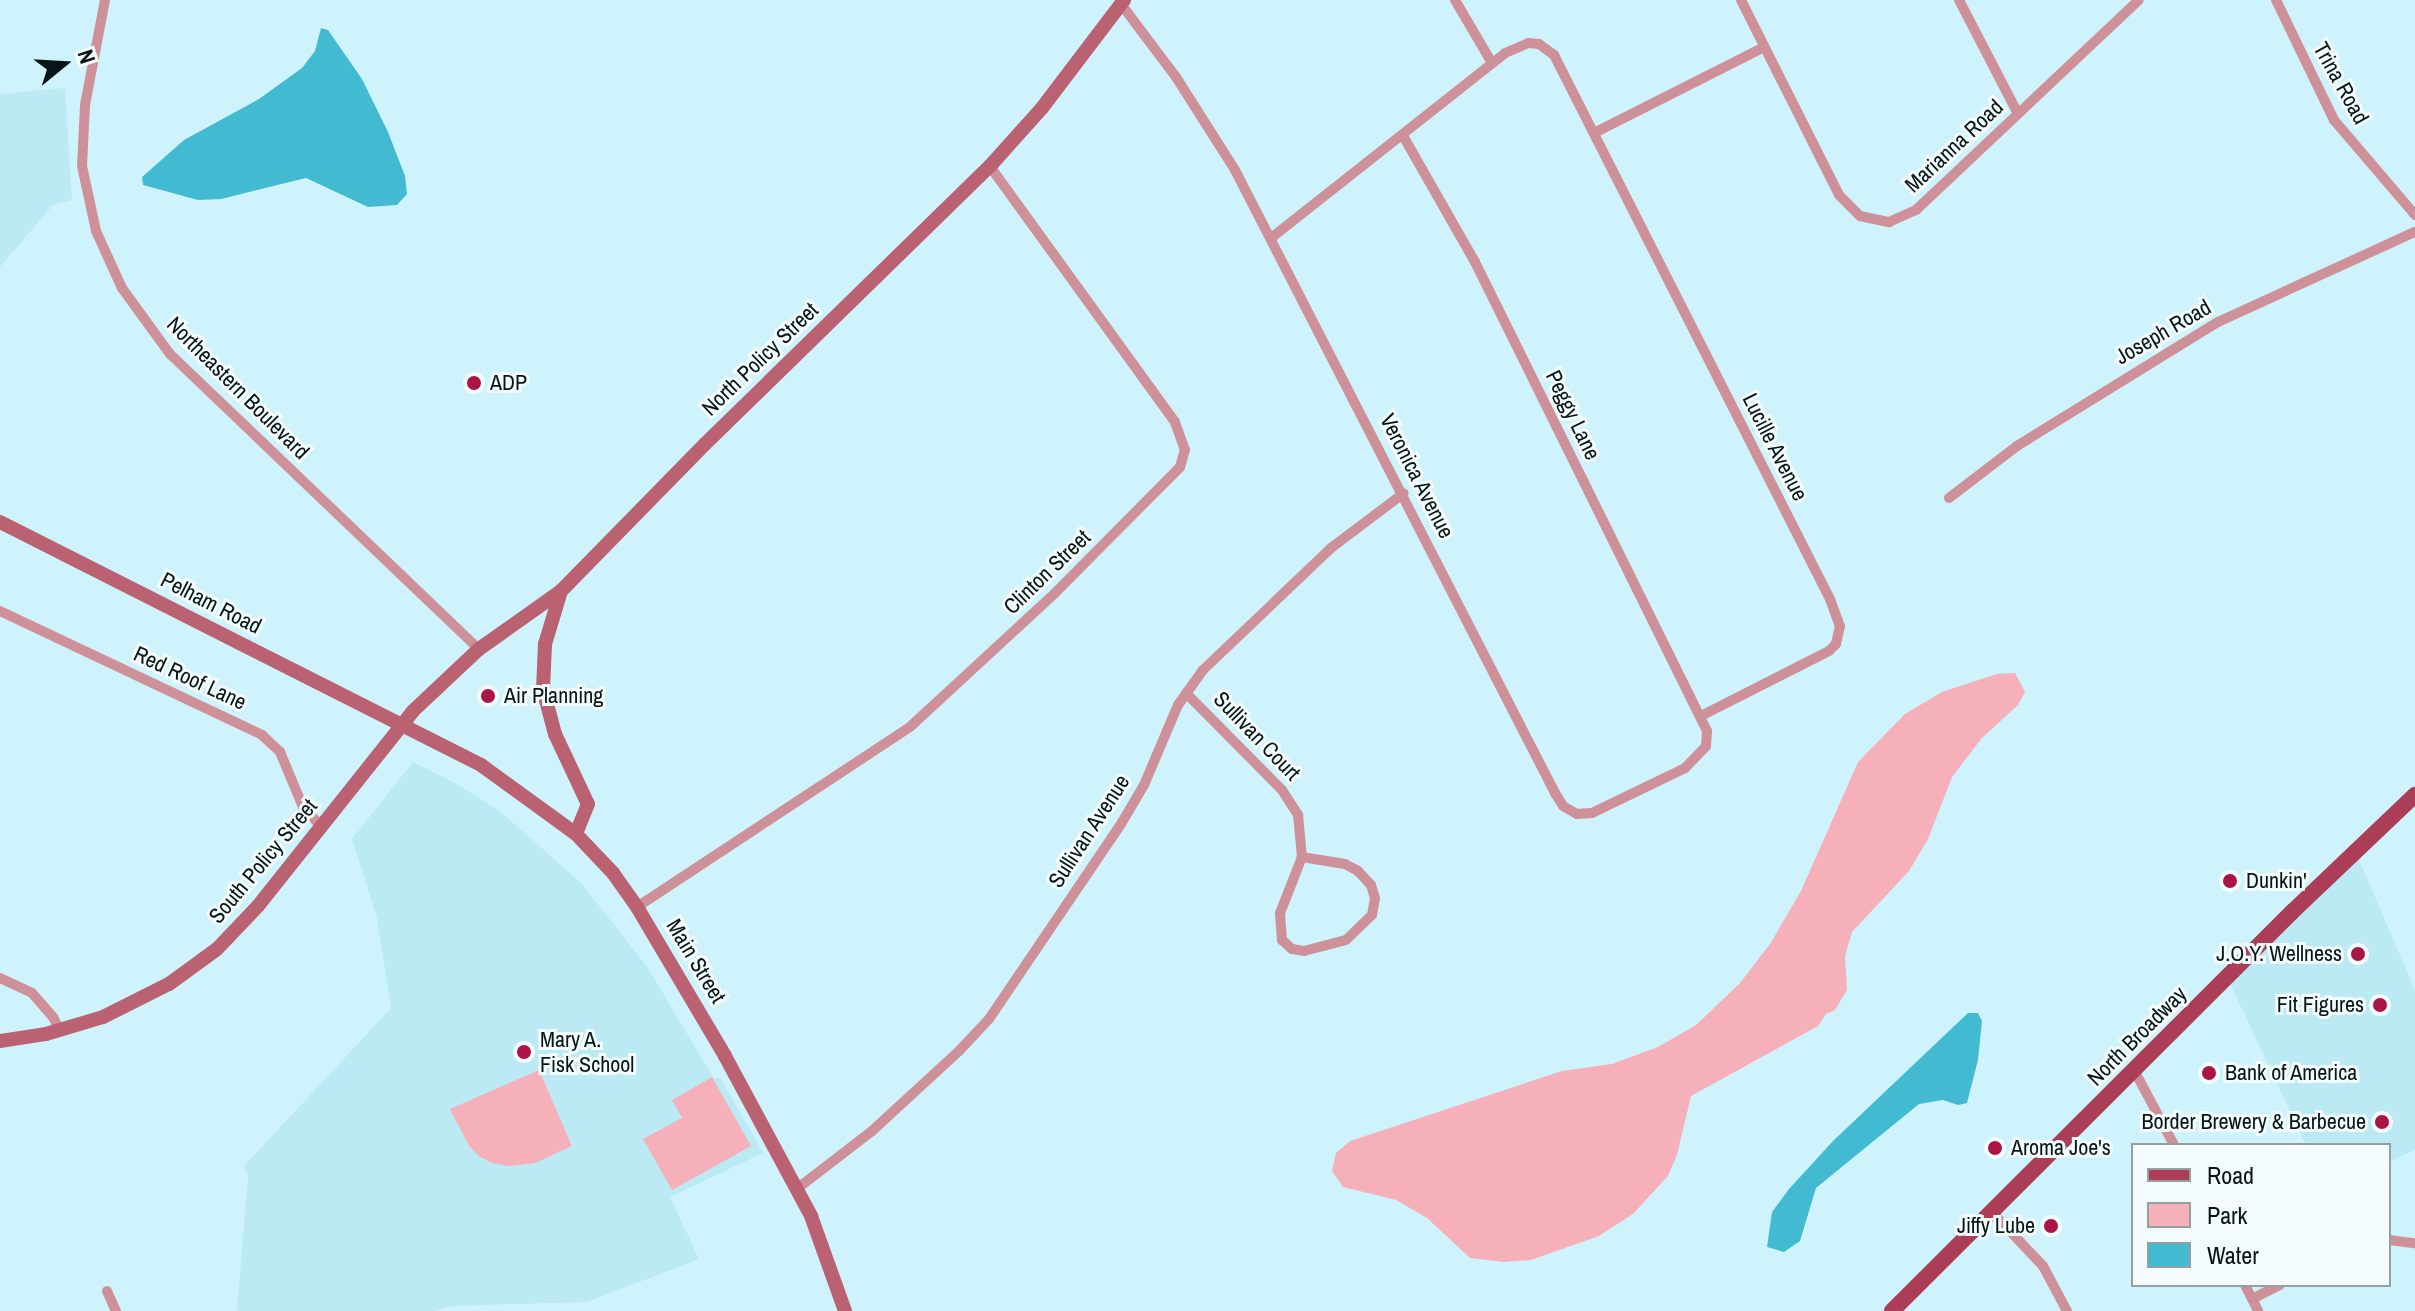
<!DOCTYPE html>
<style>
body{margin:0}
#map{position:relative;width:2415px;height:1311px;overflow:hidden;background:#cff3fc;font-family:"Archivo Narrow",sans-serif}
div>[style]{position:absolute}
.built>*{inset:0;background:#bbeaf4}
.green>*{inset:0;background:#f6b0ba}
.water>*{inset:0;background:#42bbd2}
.street>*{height:10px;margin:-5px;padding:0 5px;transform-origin:5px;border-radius:5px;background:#cf9199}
.secondary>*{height:14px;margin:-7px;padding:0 7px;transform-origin:7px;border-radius:7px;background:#bb6272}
.primary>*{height:16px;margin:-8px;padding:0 8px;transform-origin:8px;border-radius:8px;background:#ab3d56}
.dots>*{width:22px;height:22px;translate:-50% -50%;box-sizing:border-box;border:4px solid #f3fbfc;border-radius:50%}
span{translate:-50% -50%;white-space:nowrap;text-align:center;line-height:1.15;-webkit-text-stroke:6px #f3fbfc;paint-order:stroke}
.street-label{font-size:22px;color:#071517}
.poi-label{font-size:22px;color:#071517}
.left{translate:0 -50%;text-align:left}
.right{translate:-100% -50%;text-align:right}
.legend{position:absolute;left:2131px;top:1143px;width:260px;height:144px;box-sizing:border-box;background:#f3fbfc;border:2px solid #959fa0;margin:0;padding:10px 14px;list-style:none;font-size:24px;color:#071517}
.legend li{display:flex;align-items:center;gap:16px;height:40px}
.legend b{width:40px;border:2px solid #959fa0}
.north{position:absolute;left:24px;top:24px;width:80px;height:80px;-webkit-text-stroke:6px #f3fbfc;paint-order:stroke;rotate:72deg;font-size:22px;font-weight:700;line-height:32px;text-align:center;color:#071517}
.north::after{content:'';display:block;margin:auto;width:28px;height:36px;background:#071517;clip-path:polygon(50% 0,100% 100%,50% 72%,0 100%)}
</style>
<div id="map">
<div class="built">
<i style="clip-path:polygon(65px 88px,72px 200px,53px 205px,0 267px,0 94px)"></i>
<i style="clip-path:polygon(413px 762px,455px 783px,501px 812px,582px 884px,648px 968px,714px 1079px,720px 1077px,763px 1153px,670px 1197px,699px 1259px,587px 1302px,453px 1306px,434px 1311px,240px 1311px,237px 1310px,248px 1177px,244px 1166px,391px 1008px,377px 918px,352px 839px)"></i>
<i style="clip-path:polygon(2355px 850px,2415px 991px,2415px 1150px,2389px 1162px,2389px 1145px,2306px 1145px,2227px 977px)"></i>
</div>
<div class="green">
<i style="clip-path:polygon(2015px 673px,2025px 692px,2018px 705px,1982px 738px,1952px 777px,1928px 839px,1909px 871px,1852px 932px,1845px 956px,1847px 990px,1835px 1010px,1826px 1014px,1818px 1026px,1691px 1096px,1677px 1155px,1668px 1176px,1633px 1214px,1599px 1236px,1531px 1260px,1504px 1262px,1470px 1258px,1427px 1218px,1396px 1200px,1343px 1187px,1332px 1171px,1336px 1153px,1350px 1141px,1562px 1071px,1612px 1064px,1658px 1047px,1696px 1025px,1740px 983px,1770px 944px,1801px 891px,1858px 762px,1905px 714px,1942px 692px,1997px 674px)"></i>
<i style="clip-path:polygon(539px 1070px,572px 1146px,535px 1163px,509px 1166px,492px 1163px,479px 1156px,469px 1146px,450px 1109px)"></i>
<i style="clip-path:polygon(712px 1077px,751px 1146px,672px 1190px,643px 1139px,682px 1118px,672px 1100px)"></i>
</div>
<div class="water">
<i style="clip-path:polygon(321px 28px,328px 30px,362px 79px,388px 132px,405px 176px,407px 194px,397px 205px,368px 207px,306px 178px,221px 199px,198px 200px,143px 185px,142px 177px,184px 140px,259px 99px,302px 68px,315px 51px)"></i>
<i style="clip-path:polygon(1968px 1013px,1978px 1013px,1982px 1021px,1978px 1060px,1967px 1103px,1958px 1105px,1943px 1100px,1919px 1104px,1816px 1188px,1800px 1241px,1784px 1252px,1767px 1247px,1772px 1212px,1789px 1189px,1833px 1141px)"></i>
</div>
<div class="street">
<i style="left:105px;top:0;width:107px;rotate:100.8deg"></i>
<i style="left:85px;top:105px;width:61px;rotate:92.8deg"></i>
<i style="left:82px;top:166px;width:66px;rotate:77.8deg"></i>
<i style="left:96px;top:231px;width:63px;rotate:65.5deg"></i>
<i style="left:122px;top:288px;width:82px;rotate:54deg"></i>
<i style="left:170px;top:354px;width:427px;rotate:43.7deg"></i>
<i style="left:1455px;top:0;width:73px;rotate:59.6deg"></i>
<i style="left:1741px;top:0;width:218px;rotate:63.3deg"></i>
<i style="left:1839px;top:195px;width:30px;rotate:45deg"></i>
<i style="left:1860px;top:216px;width:30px;rotate:12deg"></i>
<i style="left:1889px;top:222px;width:30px;rotate:-24deg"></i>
<i style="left:1916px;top:210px;width:306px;rotate:-43.3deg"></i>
<i style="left:1959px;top:0;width:128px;rotate:62.6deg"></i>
<i style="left:2276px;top:0;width:133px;rotate:64.2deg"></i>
<i style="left:2334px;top:120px;width:125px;rotate:49.5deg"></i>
<i style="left:1121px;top:4px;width:91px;rotate:53deg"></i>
<i style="left:1176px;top:77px;width:110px;rotate:57.6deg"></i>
<i style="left:1235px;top:170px;width:700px;rotate:62.81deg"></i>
<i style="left:1555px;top:793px;width:15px;rotate:58deg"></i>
<i style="left:1563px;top:806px;width:16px;rotate:30deg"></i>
<i style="left:1577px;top:814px;width:15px;rotate:-4deg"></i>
<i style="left:1592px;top:813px;width:103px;rotate:-25.8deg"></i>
<i style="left:1685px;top:768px;width:30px;rotate:-46deg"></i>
<i style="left:1706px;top:746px;width:15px;rotate:-86deg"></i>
<i style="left:1707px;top:731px;width:523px;rotate:-116.32deg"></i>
<i style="left:1475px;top:262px;width:145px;rotate:-119.7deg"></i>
<i style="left:1596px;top:132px;width:188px;rotate:-26.8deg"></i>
<i style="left:1271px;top:238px;width:298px;rotate:-38.3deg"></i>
<i style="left:1505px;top:53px;width:25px;rotate:-23deg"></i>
<i style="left:1528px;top:43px;width:11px;rotate:5deg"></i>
<i style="left:1539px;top:44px;width:19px;rotate:36deg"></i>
<i style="left:1554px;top:55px;width:610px;rotate:63.1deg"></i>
<i style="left:1830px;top:599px;width:29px;rotate:70deg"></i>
<i style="left:1840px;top:626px;width:18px;rotate:103deg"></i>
<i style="left:1836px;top:644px;width:10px;rotate:135deg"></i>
<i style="left:1829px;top:651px;width:144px;rotate:153.1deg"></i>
<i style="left:1949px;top:498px;width:86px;rotate:-37.4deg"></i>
<i style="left:2017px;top:446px;width:236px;rotate:-31.7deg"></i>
<i style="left:2218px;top:322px;width:217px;rotate:-24.6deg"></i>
<i style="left:0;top:611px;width:290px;rotate:25.3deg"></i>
<i style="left:262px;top:735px;width:25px;rotate:43deg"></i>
<i style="left:280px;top:752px;width:60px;rotate:67.3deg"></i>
<i style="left:303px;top:807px;width:26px;rotate:47deg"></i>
<i style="left:1186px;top:693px;width:136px;rotate:45.3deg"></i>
<i style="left:1282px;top:790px;width:30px;rotate:57deg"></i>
<i style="left:1298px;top:815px;width:42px;rotate:84.6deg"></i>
<i style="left:1302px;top:857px;width:60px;rotate:111.4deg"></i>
<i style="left:1280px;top:913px;width:27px;rotate:86deg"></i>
<i style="left:1282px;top:940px;width:13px;rotate:42deg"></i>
<i style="left:1292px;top:949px;width:12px;rotate:9deg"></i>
<i style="left:1304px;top:951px;width:43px;rotate:-14.7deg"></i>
<i style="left:1346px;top:940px;width:36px;rotate:-44deg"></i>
<i style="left:1372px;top:915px;width:17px;rotate:-80deg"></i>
<i style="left:1375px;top:898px;width:14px;rotate:-107deg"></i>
<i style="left:1371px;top:885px;width:19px;rotate:-133deg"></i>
<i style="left:1358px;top:871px;width:15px;rotate:-152deg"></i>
<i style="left:1345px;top:864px;width:44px;rotate:-170.8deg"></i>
<i style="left:637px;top:907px;width:328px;rotate:-33.4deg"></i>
<i style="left:911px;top:726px;width:197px;rotate:-42.7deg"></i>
<i style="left:1056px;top:592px;width:176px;rotate:-45.2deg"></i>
<i style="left:1180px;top:467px;width:18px;rotate:-74deg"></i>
<i style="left:1185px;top:450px;width:30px;rotate:-110deg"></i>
<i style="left:1175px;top:422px;width:316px;rotate:-125.9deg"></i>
<i style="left:0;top:978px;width:35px;rotate:25deg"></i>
<i style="left:32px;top:993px;width:32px;rotate:49deg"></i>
<i style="left:53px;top:1017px;width:16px;rotate:63deg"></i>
<i style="left:2134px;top:1070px;width:85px;rotate:61.9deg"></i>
<i style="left:798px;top:1188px;width:93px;rotate:-37.6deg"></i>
<i style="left:872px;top:1131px;width:118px;rotate:-42.6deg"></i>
<i style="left:959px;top:1051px;width:44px;rotate:-46.8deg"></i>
<i style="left:989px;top:1019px;width:235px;rotate:-55.9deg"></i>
<i style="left:1121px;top:824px;width:45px;rotate:-59.5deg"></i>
<i style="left:1144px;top:785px;width:87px;rotate:-67deg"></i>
<i style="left:1178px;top:705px;width:43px;rotate:-54.5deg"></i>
<i style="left:1203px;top:670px;width:177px;rotate:-43.6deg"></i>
<i style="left:1331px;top:548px;width:91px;rotate:-37deg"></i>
<i style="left:1991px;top:1211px;width:76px;rotate:46.6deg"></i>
<i style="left:2043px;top:1266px;width:51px;rotate:61.9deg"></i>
<i style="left:2389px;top:1240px;width:26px;rotate:7deg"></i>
<i style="left:2245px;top:1285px;width:29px;rotate:63deg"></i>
<i style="left:107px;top:1291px;width:22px;rotate:66deg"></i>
<i style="left:2252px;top:1299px;width:31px;rotate:-27deg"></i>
</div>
<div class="secondary">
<i style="left:0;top:522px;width:539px;rotate:26.8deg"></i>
<i style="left:481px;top:765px;width:117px;rotate:36deg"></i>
<i style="left:576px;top:834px;width:54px;rotate:46.5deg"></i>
<i style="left:613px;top:873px;width:42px;rotate:54.8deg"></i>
<i style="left:637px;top:907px;width:173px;rotate:59.4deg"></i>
<i style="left:725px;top:1056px;width:182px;rotate:61.7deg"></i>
<i style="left:811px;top:1216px;width:101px;rotate:70.3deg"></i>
<i style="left:561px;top:591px;width:55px;rotate:106.8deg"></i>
<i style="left:545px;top:644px;width:45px;rotate:92.5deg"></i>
<i style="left:543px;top:689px;width:47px;rotate:75.1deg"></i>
<i style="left:555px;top:734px;width:77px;rotate:64.8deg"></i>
<i style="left:588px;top:804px;width:32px;rotate:112deg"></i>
<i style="left:0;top:1041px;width:47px;rotate:-8.7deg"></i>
<i style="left:46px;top:1034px;width:59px;rotate:-16.6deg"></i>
<i style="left:103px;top:1017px;width:74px;rotate:-26.6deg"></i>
<i style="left:169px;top:984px;width:59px;rotate:-36.1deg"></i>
<i style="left:217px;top:949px;width:59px;rotate:-46.4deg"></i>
<i style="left:258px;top:906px;width:249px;rotate:-51.5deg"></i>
<i style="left:413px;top:711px;width:91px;rotate:-43.2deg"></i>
<i style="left:479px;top:649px;width:100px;rotate:-35.3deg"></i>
<i style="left:561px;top:591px;width:206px;rotate:-45.6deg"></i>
<i style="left:705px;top:444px;width:398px;rotate:-44.3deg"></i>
<i style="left:990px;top:166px;width:78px;rotate:-48.1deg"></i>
<i style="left:1042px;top:108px;width:136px;rotate:-52.8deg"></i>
</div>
<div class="primary">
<i style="left:1892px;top:1311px;width:565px;rotate:-44.93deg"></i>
<i style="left:2292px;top:912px;width:170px;rotate:-43.6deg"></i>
</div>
<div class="dots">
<i style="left:474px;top:383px;background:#aa1545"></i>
<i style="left:488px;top:696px;background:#aa1545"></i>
<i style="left:2230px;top:881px;background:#aa1545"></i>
<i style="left:2358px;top:954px;background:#aa1545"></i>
<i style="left:2380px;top:1005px;background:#aa1545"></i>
<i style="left:524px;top:1052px;background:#aa1545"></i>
<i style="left:2209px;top:1073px;background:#aa1545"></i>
<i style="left:2382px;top:1122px;background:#aa1545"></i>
<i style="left:1995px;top:1148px;background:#aa1545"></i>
<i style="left:2051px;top:1226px;background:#aa1545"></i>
</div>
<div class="street-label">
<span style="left:2341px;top:83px;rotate:61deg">Trina Road</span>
<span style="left:1954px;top:146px;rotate:-43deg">Marianna Road</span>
<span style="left:2163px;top:332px;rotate:-30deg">Joseph Road</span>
<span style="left:760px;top:359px;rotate:-44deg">North Policy Street</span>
<span style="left:238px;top:388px;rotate:45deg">Northeastern Boulevard</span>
<span style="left:1573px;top:415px;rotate:64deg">Peggy Lane</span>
<span style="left:1775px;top:447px;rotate:63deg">Lucille Avenue</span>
<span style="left:1417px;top:476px;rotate:63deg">Veronica Avenue</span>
<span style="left:1047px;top:572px;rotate:-44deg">Clinton Street</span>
<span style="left:211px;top:603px;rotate:27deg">Pelham Road</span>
<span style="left:190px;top:678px;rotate:25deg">Red Roof Lane</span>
<span style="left:1257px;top:736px;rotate:46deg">Sullivan Court</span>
<span style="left:1089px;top:831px;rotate:-57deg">Sullivan Avenue</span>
<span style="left:263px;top:861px;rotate:-50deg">South Policy Street</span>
<span style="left:696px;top:961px;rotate:59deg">Main Street</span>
<span style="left:2137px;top:1036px;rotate:-45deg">North Broadway</span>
</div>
<div class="poi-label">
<span class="left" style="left:490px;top:383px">ADP</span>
<span class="left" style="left:504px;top:696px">Air Planning</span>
<span class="left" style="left:2246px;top:881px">Dunkin'</span>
<span class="right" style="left:2342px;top:954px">J.O.Y. Wellness</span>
<span class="right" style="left:2364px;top:1005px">Fit Figures</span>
<span class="left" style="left:540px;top:1052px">Mary A.<br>Fisk School</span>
<span class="left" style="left:2225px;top:1073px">Bank of America</span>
<span class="right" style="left:2366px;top:1122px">Border Brewery &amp; Barbecue</span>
<span class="left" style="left:2011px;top:1148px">Aroma Joe's</span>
<span class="right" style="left:2035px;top:1226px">Jiffy Lube</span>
</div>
<ul class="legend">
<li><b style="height:10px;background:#ab3d56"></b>Road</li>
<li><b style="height:22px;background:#f6b0ba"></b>Park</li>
<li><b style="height:22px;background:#42bbd2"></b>Water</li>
</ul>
<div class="north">N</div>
</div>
